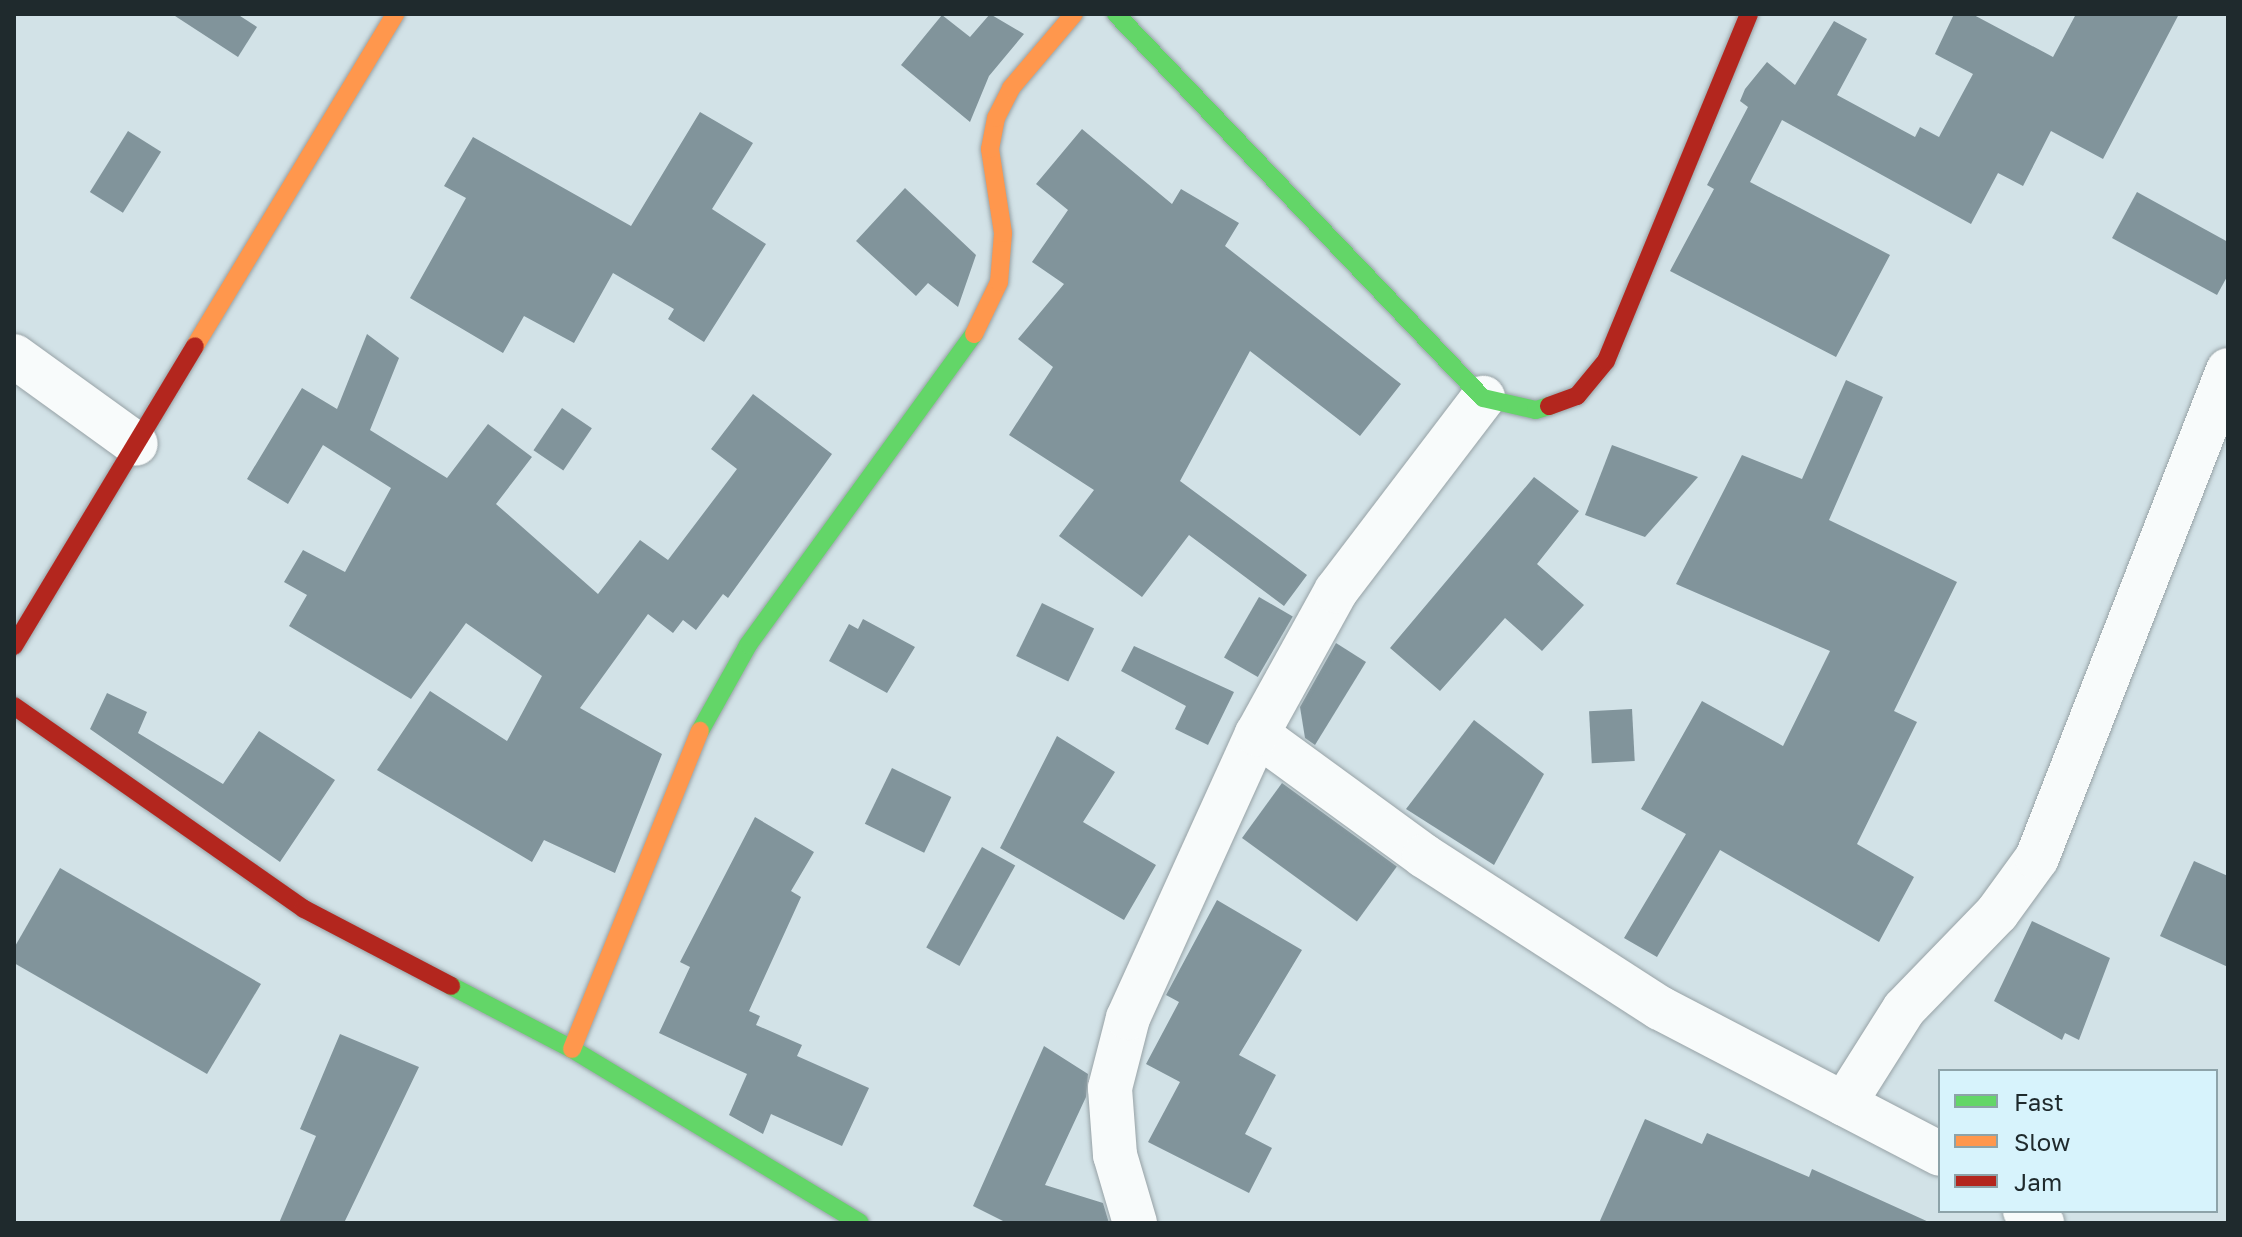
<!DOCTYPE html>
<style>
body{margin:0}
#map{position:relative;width:2242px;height:1237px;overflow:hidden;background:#d2e2e7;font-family:"Golos Text",sans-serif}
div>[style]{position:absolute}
.building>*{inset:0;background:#81949b;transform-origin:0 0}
.roads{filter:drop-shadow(0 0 2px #97a2a6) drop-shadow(0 0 2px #97a2a6)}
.street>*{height:44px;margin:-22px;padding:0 22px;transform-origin:22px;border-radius:22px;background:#f8fbfb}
.fast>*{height:18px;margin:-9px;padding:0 9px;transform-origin:9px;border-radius:9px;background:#63d668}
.slow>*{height:18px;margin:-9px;padding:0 9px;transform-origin:9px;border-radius:9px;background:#ff974d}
.jam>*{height:18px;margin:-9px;padding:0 9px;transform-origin:9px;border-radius:9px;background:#b3261e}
span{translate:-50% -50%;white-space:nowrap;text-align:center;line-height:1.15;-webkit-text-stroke:8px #d7f3fc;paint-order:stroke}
.frame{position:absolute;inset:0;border:16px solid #1f2a2d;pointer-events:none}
.legend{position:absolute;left:1938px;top:1069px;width:280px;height:144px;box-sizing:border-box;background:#d7f3fc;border:2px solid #8da3a9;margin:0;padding:10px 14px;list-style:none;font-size:24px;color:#1f2a2d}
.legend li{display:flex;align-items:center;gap:16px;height:40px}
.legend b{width:40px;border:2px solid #8da3a9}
</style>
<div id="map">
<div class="building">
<i style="clip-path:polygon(172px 14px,237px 14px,257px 27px,238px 57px)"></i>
<i style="clip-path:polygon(990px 14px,1024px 34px,989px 76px,970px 122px,901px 65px,942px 15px,970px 37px)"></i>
<i style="clip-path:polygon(1954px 14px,1972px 14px,2053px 57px,2076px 14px,2179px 14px,2103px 159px,2051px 131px,2023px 186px,1998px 173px,1971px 224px,1782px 120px,1750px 182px,1890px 255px,1836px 357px,1670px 271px,1714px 189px,1707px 185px,1748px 107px,1740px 101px,1745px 89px,1767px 62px,1795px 85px,1834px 21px,1867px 39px,1837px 95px,1915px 137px,1920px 127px,1939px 137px,1973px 74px,1935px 54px)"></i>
<i style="clip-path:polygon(700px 112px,753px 143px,712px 209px,766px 244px,704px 342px,668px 319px,674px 309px,613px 273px,574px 343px,524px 316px,503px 353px,410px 298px,466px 198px,444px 186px,473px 137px,631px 226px)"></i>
<i style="clip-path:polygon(1082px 129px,1172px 204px,1181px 189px,1239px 223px,1225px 246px,1401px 384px,1360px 436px,1250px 351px,1180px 481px,1307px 575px,1284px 606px,1189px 535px,1142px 597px,1059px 536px,1094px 490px,1009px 435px,1053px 367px,1018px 339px,1064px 284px,1032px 262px,1068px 210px,1036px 184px)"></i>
<i style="left:128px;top:131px;width:39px;height:72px;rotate:32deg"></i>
<i style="clip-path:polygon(905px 188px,976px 255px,958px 307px,928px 283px,916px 296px,856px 241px)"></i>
<i style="clip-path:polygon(2137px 192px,2228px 242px,2228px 275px,2217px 295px,2112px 238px)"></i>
<i style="clip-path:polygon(367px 334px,399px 358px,370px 430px,447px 478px,488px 424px,532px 457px,496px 504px,598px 594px,640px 540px,668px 560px,737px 469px,711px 449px,753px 394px,832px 454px,728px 598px,723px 594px,696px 630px,683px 620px,673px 633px,648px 614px,580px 708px,662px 754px,615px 873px,544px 840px,532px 862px,377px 770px,430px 691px,507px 741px,542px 676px,466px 623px,411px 699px,289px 626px,307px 595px,284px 582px,303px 550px,345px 572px,391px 488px,323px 445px,288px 504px,247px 479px,302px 388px,337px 409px)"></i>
<i style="clip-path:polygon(1846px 380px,1883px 397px,1829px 520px,1957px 582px,1894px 711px,1917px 722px,1857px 844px,1914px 877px,1879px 942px,1720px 850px,1657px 957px,1624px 938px,1686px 834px,1641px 809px,1702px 701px,1783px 746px,1830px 651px,1676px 584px,1742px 455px,1802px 479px)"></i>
<i style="left:562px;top:408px;width:36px;height:51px;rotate:34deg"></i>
<i style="clip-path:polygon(1612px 445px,1698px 477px,1645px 537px,1585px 515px)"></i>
<i style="clip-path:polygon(1534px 477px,1579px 511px,1537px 564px,1584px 605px,1542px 651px,1505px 618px,1440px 691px,1390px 648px)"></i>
<i style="left:1259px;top:597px;width:39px;height:70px;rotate:30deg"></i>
<i style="left:1042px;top:603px;width:58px;height:59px;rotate:26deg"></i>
<i style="clip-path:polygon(863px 619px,915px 647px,887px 693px,829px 661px,849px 624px,858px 629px)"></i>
<i style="clip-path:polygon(1336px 643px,1366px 662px,1315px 745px,1305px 738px,1300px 707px)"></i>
<i style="clip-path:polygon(1134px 646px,1234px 692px,1208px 745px,1175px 729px,1186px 706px,1121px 671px)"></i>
<i style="clip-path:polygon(107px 693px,147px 712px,138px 733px,223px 784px,259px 731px,335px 780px,280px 862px,90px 729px)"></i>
<i style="left:1632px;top:709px;width:52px;height:43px;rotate:87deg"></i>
<i style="clip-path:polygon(1474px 720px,1544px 774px,1494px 865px,1406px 809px)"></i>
<i style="clip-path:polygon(1057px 736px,1115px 772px,1083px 822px,1156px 865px,1124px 920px,1000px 848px)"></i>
<i style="left:892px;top:768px;width:66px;height:62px;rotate:26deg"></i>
<i style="left:1282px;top:783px;width:142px;height:68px;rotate:36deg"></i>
<i style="clip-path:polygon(755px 817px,814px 852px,791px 891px,801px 897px,749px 1011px,760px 1016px,756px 1025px,802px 1045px,797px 1056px,869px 1088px,842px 1146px,771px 1114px,763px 1134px,729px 1115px,747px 1074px,659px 1033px,690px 967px,680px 962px)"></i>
<i style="left:982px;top:847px;width:38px;height:115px;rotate:29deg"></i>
<i style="clip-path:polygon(2194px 861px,2228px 876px,2228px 967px,2160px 936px)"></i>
<i style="clip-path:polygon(60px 868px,261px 984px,207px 1074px,14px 963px,14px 948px)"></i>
<i style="clip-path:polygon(1217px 900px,1302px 950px,1239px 1055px,1276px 1075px,1245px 1134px,1272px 1148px,1249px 1193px,1148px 1142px,1180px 1082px,1146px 1064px,1179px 1002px,1166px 995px)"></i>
<i style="clip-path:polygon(2032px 921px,2110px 958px,2079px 1040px,2065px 1033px,2062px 1040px,1994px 1001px)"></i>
<i style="clip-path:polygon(340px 1034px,419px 1067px,344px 1223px,279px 1223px,316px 1136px,300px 1129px)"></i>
<i style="clip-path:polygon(1044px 1046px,1088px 1074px,1086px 1097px,1045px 1185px,1103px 1203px,1109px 1223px,1007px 1223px,973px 1206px)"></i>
<i style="clip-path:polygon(1645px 1119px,1702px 1144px,1707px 1133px,1809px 1177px,1812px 1169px,1931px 1223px,1599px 1223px)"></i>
</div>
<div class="roads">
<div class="street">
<i style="left:14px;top:356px;width:150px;rotate:35.8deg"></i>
<i style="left:1257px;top:734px;width:207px;rotate:36.1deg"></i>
<i style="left:1424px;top:856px;width:281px;rotate:32.8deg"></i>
<i style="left:1660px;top:1008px;width:316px;rotate:27.5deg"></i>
<i style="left:1844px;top:1104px;width:112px;rotate:-57.7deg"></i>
<i style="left:1904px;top:1009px;width:134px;rotate:-45.9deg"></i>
<i style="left:1997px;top:913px;width:68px;rotate:-54deg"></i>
<i style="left:2037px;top:858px;width:524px;rotate:-68.62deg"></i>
<i style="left:2025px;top:1211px;width:21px;rotate:35deg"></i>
<i style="left:1135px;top:1223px;width:71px;rotate:-106.4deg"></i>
<i style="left:1115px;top:1155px;width:67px;rotate:-94.3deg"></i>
<i style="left:1110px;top:1088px;width:72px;rotate:-75.6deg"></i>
<i style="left:1128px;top:1018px;width:312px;rotate:-65.6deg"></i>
<i style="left:1257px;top:734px;width:163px;rotate:-61.1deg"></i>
<i style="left:1336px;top:591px;width:243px;rotate:-52.7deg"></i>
</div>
<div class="fast">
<i style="left:1116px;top:14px;width:531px;rotate:46.3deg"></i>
<i style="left:1483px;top:398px;width:54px;rotate:12.8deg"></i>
<i style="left:1536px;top:410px;width:14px;rotate:-17deg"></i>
<i style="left:700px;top:731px;width:98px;rotate:-60.8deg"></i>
<i style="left:748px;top:645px;width:384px;rotate:-54deg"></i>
<i style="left:451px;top:986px;width:136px;rotate:27.5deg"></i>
<i style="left:572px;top:1049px;width:336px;rotate:31.1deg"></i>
</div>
<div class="slow">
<i style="left:974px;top:334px;width:58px;rotate:-64.3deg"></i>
<i style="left:999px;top:282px;width:49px;rotate:-85.3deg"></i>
<i style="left:1003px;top:233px;width:85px;rotate:-98.8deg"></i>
<i style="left:990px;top:149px;width:32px;rotate:-79deg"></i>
<i style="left:996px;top:118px;width:34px;rotate:-63deg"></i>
<i style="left:1011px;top:88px;width:97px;rotate:-49.6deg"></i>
<i style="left:195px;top:346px;width:388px;rotate:-58.9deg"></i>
<i style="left:572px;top:1049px;width:343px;rotate:-68.1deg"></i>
</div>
<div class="jam">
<i style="left:1549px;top:406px;width:30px;rotate:-20deg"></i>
<i style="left:1577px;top:396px;width:45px;rotate:-50.4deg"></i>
<i style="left:1606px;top:361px;width:375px;rotate:-67.6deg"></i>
<i style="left:14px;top:646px;width:350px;rotate:-58.9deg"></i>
<i style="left:14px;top:706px;width:354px;rotate:35deg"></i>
<i style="left:304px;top:909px;width:166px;rotate:27.6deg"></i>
</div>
</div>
<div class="frame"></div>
<ul class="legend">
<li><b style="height:10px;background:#63d668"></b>Fast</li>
<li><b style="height:10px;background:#ff974d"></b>Slow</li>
<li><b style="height:10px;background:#b3261e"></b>Jam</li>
</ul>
</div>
